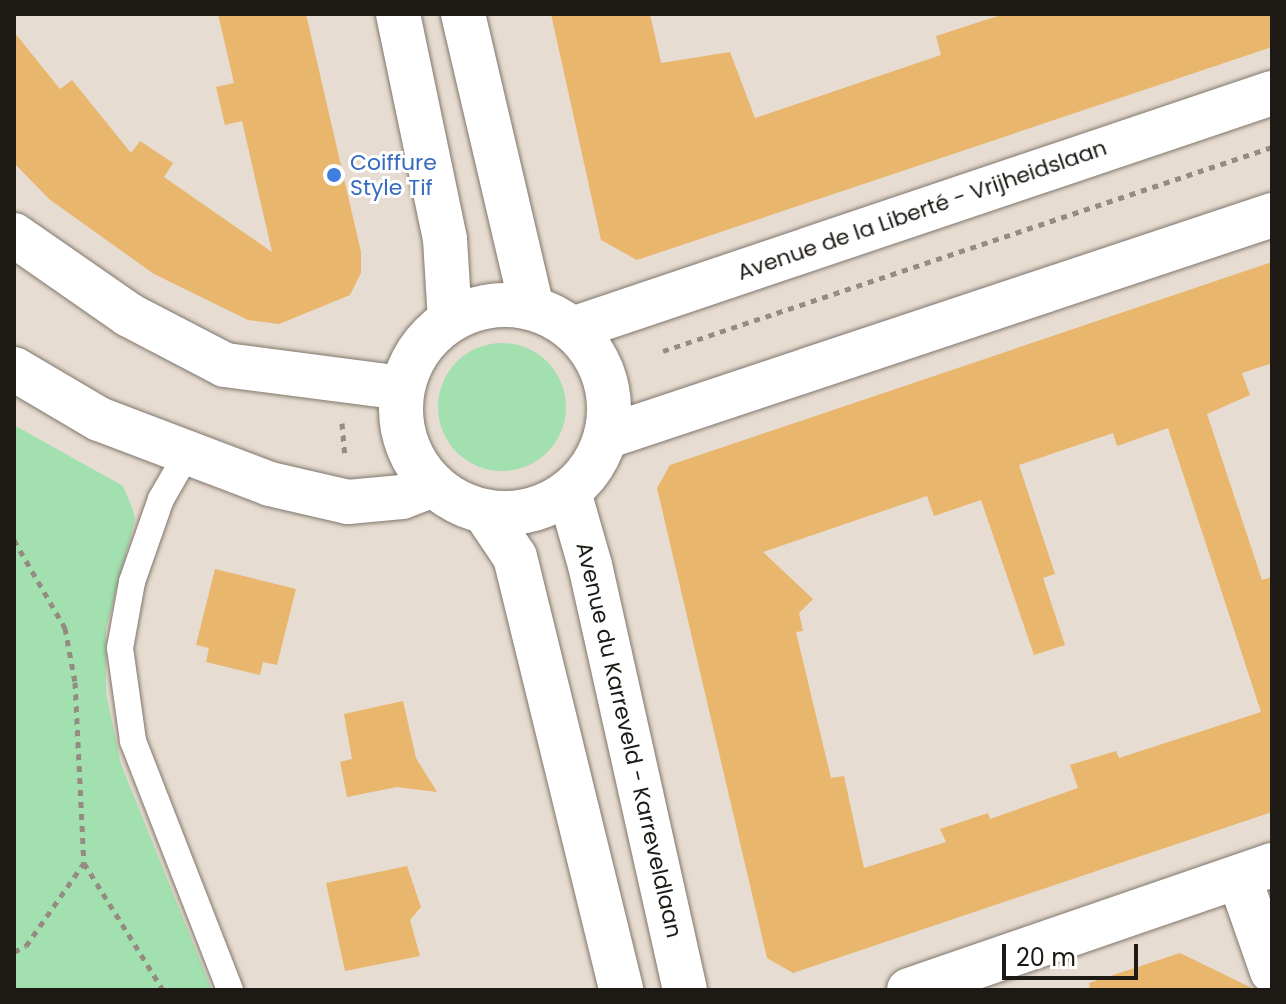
<!DOCTYPE html>
<meta charset="utf-8">
<style>
body{margin:0}
#map{position:relative;width:1286px;height:1004px;overflow:hidden;background:#e7dcd1;font-family:Poppins,sans-serif}
div>[style]{position:absolute}
.green>*{inset:0;background:#a3e0b0}
.round{border-radius:50%}
.building>*{inset:0;background:#e8b66d}
.path>*{height:5px;margin-top:-2.5px;transform-origin:0;background:repeating-linear-gradient(90deg,#948c83 0 6px,transparent 0 12px)}
.roads{filter:drop-shadow(0 0 2px #80766c) drop-shadow(0 0 2px #80766c)}
.lane>*{height:26px;margin:-13px;padding:0 13px;transform-origin:13px;border-radius:13px;background:#fff}
.street>*{height:44px;margin:-22px;padding:0 22px;transform-origin:22px;border-radius:22px;background:#fff}
.secondary>*{height:44px;margin:-22px;padding:0 22px;transform-origin:22px;border-radius:22px;background:#fff}
.primary>*{height:44px;margin:-22px;padding:0 22px;transform-origin:22px;border-radius:22px;background:#fff}
.primary>.ring{margin:-22px;padding:0;box-sizing:content-box;background:none;border:44px solid #fff;border-radius:50%}
.dots>*{width:22px;height:22px;translate:-50% -50%;box-sizing:border-box;border:4px solid #fff;border-radius:50%}
span{translate:-50% -50%;white-space:nowrap;text-align:center;line-height:1.15;-webkit-text-stroke:6px #fff;paint-order:stroke}
.shop-label{font-size:22px;color:#366cbe}
.left{translate:0 -50%;text-align:left}
.street-label{font-size:22px;color:#1d1915}
.frame{position:absolute;inset:0;border:16px solid #1d1915;pointer-events:none}
.scale{position:absolute;left:1002px;top:944px;width:136px;height:36px;box-sizing:border-box;border:4px solid #1d1915;border-top:0;padding-left:10px;font-size:24px;line-height:28px;white-space:nowrap;color:#1d1915;-webkit-text-stroke:6px #fff;paint-order:stroke}
</style>
<div id="map">
<div class="green">
<i class="round" style="left:438px;top:343px;width:128px;height:128px"></i>
<i style="clip-path:polygon(14px 425px,123px 486px,133px 510px,135px 520px,106px 629px,106px 693px,121px 764px,212px 990px,14px 990px)"></i>
</div>
<div class="building">
<i style="clip-path:polygon(218px 14px,306px 14px,361px 252px,361px 273px,350px 295px,279px 324px,248px 320px,154px 274px,49px 199px,14px 163px,14px 32px,60px 89px,72px 80px,131px 153px,140px 141px,173px 163px,164px 177px,272px 252px,242px 121px,225px 125px,216px 87px,234px 83px)"></i>
<i style="clip-path:polygon(551px 14px,650px 14px,661px 63px,730px 52px,755px 118px,941px 55px,936px 36px,1004px 14px,1272px 14px,1272px 47px,637px 260px,601px 240px)"></i>
<i style="clip-path:polygon(evenodd,1272px 262px,1272px 363px,1242px 373px,1250px 395px,1207px 414px,1262px 580px,1272px 577px,1272px 812px,793px 973px,767px 958px,657px 488px,670px 465px,1272px 262px,1168px 428px,1261px 712px,1119px 758px,1116px 751px,1070px 765px,1078px 788px,990px 819px,988px 813px,940px 829px,946px 842px,864px 868px,844px 776px,831px 778px,796px 632px,803px 631px,799px 613px,813px 599px,763px 552px,927px 496px,934px 516px,981px 500px,1034px 655px,1065px 645px,1043px 578px,1055px 574px,1019px 465px,1113px 433px,1117px 446px,1168px 428px)"></i>
<i style="clip-path:polygon(215px 569px,296px 589px,277px 665px,263px 662px,260px 675px,206px 662px,209px 648px,196px 645px)"></i>
<i style="clip-path:polygon(403px 701px,416px 758px,437px 792px,397px 787px,347px 797px,340px 762px,352px 759px,344px 714px)"></i>
<i style="clip-path:polygon(407px 866px,421px 907px,410px 920px,420px 956px,345px 971px,326px 883px)"></i>
<i style="clip-path:polygon(1180px 953px,1256px 990px,1090px 990px,1089px 983px)"></i>
</div>
<div class="path">
<i style="left:663px;top:351px;width:642px;rotate:-18.52deg"></i>
<i style="left:342px;top:423px;width:34px;rotate:85deg"></i>
<i style="left:14px;top:540px;width:102px;rotate:59.9deg"></i>
<i style="left:65px;top:628px;width:55px;rotate:79.5deg"></i>
<i style="left:75px;top:682px;width:181px;rotate:87.2deg"></i>
<i style="left:84px;top:863px;width:150px;rotate:58.1deg"></i>
<i style="left:14px;top:952px;width:13px;rotate:-27deg"></i>
<i style="left:26px;top:946px;width:101px;rotate:-55.1deg"></i>
</div>
<div class="roads">
<div class="lane">
<i style="left:187px;top:454px;width:52px;rotate:120deg"></i>
<i style="left:161px;top:499px;width:88px;rotate:109.3deg"></i>
<i style="left:132px;top:582px;width:67px;rotate:100.3deg"></i>
<i style="left:120px;top:648px;width:94px;rotate:82deg"></i>
<i style="left:133px;top:741px;width:267px;rotate:68.7deg"></i>
</div>
<div class="street">
<i style="left:398px;top:14px;width:230px;rotate:78.2deg"></i>
<i style="left:445px;top:239px;width:81px;rotate:86.5deg"></i>
<i style="left:463px;top:14px;width:302px;rotate:76.8deg"></i>
<i style="left:1239px;top:877px;width:100px;rotate:70.7deg"></i>
<i style="left:909px;top:990px;width:384px;rotate:-19deg"></i>
</div>
<div class="secondary">
<i style="left:569px;top:492px;width:76px;rotate:74deg"></i>
<i style="left:590px;top:565px;width:435px;rotate:77.4deg"></i>
<i style="left:484px;top:511px;width:55px;rotate:56deg"></i>
<i style="left:515px;top:557px;width:446px;rotate:76.2deg"></i>
</div>
<div class="primary">
<i style="left:14px;top:235px;width:140px;rotate:34.8deg"></i>
<i style="left:129px;top:315px;width:108px;rotate:27.5deg"></i>
<i style="left:225px;top:365px;width:178px;rotate:7.4deg"></i>
<i class="ring" style="left:401px;top:305px;width:164px;height:164px"></i>
<i style="left:572px;top:329px;width:739px;rotate:-18.63deg"></i>
<i style="left:14px;top:369px;width:99px;rotate:30.5deg"></i>
<i style="left:99px;top:419px;width:183px;rotate:20.8deg"></i>
<i style="left:270px;top:484px;width:80px;rotate:13deg"></i>
<i style="left:348px;top:502px;width:54px;rotate:-5.3deg"></i>
<i style="left:402px;top:497px;width:33px;rotate:-21deg"></i>
<i style="left:606px;top:437px;width:702px;rotate:-18.43deg"></i>
</div>
</div>
<div class="dots">
<i style="left:334px;top:175px;background:#3f7fe0"></i>
</div>
<div class="shop-label">
<span class="left" style="left:350px;top:175px">Coiffure<br>Style Tif</span>
</div>
<div class="street-label">
<span style="left:922px;top:210px;rotate:-19deg">Avenue de la Liberté - Vrijheidslaan</span>
<span style="left:629px;top:740px;rotate:77deg">Avenue du Karreveld - Karreveldlaan</span>
</div>
<div class="frame"></div>
<div class="scale">20 m</div>
</div>
